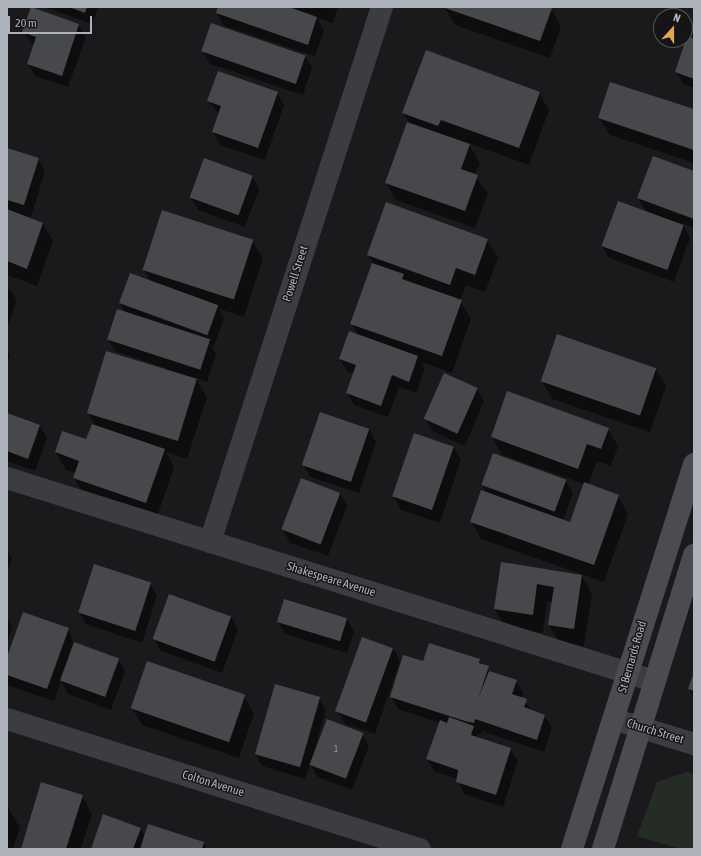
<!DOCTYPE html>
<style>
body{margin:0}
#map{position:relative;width:701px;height:856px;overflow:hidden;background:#1a1a1c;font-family:"Asap Condensed",sans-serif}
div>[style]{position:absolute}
.green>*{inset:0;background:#252c25}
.shadow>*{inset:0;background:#0007}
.building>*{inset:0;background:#47484c;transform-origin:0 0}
.street>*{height:22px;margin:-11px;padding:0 11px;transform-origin:11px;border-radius:11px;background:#3c3d41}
.secondary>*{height:22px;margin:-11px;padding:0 11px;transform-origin:11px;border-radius:11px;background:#4a4c51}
span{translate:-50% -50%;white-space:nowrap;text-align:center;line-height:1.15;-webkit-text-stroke:3px #151517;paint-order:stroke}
.number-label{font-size:10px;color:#94989e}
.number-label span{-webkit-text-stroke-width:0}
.street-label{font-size:12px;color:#aeb2ba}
.frame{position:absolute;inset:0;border:8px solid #aeb2ba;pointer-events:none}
.north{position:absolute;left:653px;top:8px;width:40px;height:40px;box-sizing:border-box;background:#151517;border:1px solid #525458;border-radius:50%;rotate:21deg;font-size:11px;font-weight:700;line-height:16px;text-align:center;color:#aeb2ba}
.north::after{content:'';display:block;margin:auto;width:14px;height:18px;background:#dfaa4f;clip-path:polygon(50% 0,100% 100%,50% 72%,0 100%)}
.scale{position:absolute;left:8px;top:16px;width:84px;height:18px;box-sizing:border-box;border:2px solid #aeb2ba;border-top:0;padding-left:5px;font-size:12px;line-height:14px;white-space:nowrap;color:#aeb2ba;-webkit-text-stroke:3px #151517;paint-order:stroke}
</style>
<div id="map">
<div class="green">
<i style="clip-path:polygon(687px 772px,694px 774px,694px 849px,680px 849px,637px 836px,657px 782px)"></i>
</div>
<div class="shadow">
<i style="clip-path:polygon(44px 7px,98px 7px,92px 24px)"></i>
<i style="clip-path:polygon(219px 7px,338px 7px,333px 23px,317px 18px,324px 30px,315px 56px,224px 26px,217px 13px)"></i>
<i style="clip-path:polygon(444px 7px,546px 7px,551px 9px,561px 26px,550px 58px,455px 25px)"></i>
<i style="clip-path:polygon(78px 25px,86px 37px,68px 87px,35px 76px,28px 64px,34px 45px,23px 32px)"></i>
<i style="clip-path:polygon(694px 40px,694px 88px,683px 84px,676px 72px)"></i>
<i style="clip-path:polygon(203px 52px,305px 56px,312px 68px,303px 95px,210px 64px)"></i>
<i style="clip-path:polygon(277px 93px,284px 105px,265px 160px,220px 145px,213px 132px,219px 114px,208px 101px)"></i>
<i style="clip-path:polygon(539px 93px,549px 110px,529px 165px,468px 143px,480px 163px,475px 175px,488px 194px,475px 228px,396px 200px,386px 182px,410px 124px,403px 113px)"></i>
<i style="clip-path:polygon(694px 110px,694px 163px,610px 135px,599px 118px)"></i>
<i style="clip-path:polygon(7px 149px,38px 159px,45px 171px,31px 217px,18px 215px,43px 224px,53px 241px,37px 286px,7px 275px)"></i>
<i style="clip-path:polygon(694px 172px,694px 228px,682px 223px,690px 238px,674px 282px,609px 258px,602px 246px,647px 213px,638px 198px)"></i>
<i style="clip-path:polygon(252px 176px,259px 189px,245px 227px,198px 210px,191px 198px)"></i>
<i style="clip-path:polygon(487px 240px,498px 258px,485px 292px,466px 285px,460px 301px,471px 319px,452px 373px,421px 362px,425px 369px,416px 393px,399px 387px,388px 417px,354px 405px,347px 393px,354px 374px,347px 371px,340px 359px,358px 335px,352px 324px,373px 263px,368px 255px)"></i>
<i style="clip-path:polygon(252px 241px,263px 258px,244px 317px,219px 309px,224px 318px,214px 346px,211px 345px,216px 354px,207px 382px,196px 378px,207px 398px,187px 459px,166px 452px,174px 467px,156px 520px,85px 496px,74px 478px,76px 473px,66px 470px,56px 452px,87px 440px,96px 426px,88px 413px,167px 369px,115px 351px,108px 339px,126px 313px,120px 303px,151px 282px,144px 270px)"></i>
<i style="clip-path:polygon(7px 286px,17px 300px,7px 329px)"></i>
<i style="clip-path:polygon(7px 352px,10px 356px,7px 364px)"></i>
<i style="clip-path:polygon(656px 369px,666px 386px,650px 432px,552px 399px,542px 381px)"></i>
<i style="clip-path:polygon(477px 389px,484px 401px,465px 446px,432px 431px,425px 419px)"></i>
<i style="clip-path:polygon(7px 414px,40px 426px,47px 438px,35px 471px,7px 461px)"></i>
<i style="clip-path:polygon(369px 429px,376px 442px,359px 493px,310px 477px,303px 464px)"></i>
<i style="clip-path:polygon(608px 429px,618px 446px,611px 466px,597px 461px,588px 485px,618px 496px,628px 514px,604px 582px,481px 539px,471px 521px,487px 494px,482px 485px,566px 481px,573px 493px,563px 521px,570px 523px,584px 484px,502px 455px,492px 437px)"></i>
<i style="clip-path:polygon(454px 448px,461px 460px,440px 523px,401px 510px,394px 497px)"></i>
<i style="clip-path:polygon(301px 480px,340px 493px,347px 506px,328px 556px,290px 543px,283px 530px)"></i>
<i style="clip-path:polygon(7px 549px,12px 558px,7px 574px)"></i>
<i style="clip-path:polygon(502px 563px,582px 576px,592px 594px,584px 646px,559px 642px,549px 625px,553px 602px,547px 602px,543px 633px,505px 627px,495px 609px)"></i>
<i style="clip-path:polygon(150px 584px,157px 596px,142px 643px,86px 624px,79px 612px)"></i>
<i style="clip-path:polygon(285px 600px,347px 619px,354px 632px,347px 653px,285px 634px,278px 622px)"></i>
<i style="clip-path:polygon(231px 617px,238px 629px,222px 673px,161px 651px,154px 639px)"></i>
<i style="clip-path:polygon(7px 618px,12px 627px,7px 644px)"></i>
<i style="clip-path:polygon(68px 629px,74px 643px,118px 659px,125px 671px,111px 710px,68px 694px,61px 681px,54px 701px,9px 686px,7px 681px,7px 660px)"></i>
<i style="clip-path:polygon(393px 648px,400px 661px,375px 734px,345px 724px,338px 712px)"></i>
<i style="clip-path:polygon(479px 660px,491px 673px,516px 681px,523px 693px,521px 698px,533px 711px,545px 716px,552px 728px,544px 752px,482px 731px,481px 735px,477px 734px,480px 739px,510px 749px,518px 761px,503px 807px,464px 794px,457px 779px,434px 771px,427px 759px,440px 723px,398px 709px,391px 696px,424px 662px)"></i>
<i style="clip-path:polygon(694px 674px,694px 698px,689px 689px)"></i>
<i style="clip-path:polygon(244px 696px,254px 714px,239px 758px,142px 725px,132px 708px)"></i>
<i style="clip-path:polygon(319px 698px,326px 711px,312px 758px,362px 734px,369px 746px,352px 790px,318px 777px,310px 764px,305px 779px,262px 766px,255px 754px)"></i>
<i style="clip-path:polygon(82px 796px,92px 814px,81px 849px,22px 849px)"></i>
<i style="clip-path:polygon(7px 805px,20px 828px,13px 849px,7px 849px)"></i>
<i style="clip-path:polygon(140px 828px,145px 837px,203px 843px,207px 849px,92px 849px)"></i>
</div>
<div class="building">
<i style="clip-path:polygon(31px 7px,79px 24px,62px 76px,27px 64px,36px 37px,22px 32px)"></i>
<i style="clip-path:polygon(69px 7px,87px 7px,85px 13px)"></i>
<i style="clip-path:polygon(218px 7px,289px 7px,317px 17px,308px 45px,216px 13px)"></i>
<i style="clip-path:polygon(442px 7px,549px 7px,552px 8px,540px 41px)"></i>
<i style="left:211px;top:23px;width:100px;height:30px;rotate:19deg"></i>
<i style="clip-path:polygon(687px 36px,694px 39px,694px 79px,675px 72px)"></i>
<i style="clip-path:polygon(426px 50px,540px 92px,519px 148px,441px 120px,438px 126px,402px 113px)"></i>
<i style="clip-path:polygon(218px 71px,278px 92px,258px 148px,212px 132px,221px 106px,207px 101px)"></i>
<i style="clip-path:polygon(610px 82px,694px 109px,694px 150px,598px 118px)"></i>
<i style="clip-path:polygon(407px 122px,470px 144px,461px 169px,478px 175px,465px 211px,385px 183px)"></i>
<i style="clip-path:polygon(7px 148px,39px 158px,24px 205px,7px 200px)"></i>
<i style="clip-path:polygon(653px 156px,694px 171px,694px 219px,637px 198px)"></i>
<i style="left:204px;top:158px;width:52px;height:42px;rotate:20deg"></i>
<i style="left:618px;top:201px;width:70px;height:48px;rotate:20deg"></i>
<i style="clip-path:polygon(386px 202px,488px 239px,475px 275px,456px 268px,450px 285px,367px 255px)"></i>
<i style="clip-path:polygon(7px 209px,43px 223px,27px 269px,7px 261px)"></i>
<i style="left:162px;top:210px;width:96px;height:63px;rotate:18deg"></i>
<i style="clip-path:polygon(372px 263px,404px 274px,402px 279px,462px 300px,442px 356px,350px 324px)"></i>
<i style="left:130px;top:273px;width:94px;height:32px;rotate:20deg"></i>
<i style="left:117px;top:309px;width:98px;height:32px;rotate:18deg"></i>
<i style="clip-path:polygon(349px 331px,418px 356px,409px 382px,392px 375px,381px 406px,346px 393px,356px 365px,339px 359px)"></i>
<i style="left:557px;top:334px;width:105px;height:50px;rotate:19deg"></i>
<i style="left:106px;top:351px;width:95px;height:65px;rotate:17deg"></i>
<i style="left:444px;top:373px;width:37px;height:50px;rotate:24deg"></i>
<i style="clip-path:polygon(507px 391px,609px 428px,601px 449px,587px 444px,578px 469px,491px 437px)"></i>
<i style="left:320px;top:412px;width:52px;height:56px;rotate:19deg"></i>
<i style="clip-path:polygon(7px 413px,40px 425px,28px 459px,7px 451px)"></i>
<i style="clip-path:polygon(92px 424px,165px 449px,146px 503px,73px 478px,79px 461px,55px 452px,62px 431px,86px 439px)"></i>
<i style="left:414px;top:433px;width:42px;height:67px;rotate:19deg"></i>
<i style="left:493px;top:453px;width:78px;height:34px;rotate:20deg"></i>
<i style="left:301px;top:478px;width:42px;height:55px;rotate:21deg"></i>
<i style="clip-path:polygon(584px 482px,619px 495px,594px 565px,470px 522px,481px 490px,570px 522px)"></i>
<i style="clip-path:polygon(501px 562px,582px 575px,574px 629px,548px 625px,554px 587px,537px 584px,533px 615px,494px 609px)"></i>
<i style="left:94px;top:564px;width:60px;height:51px;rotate:18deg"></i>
<i style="left:169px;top:594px;width:66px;height:48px;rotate:20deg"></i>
<i style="left:284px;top:599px;width:66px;height:24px;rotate:17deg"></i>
<i style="clip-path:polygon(23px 612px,69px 628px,47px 689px,7px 675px,7px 657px)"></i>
<i style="left:362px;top:637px;width:33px;height:79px;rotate:20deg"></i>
<i style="left:74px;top:642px;width:48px;height:41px;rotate:20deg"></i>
<i style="clip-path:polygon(429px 643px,480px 659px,479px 663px,489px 666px,478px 699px,489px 671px,517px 680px,512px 694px,527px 699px,524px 707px,545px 715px,537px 740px,475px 719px,474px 723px,465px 721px,390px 697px,403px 655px,423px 661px)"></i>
<i style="left:147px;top:661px;width:104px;height:50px;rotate:19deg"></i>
<i style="clip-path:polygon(694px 672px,694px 691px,688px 689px)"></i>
<i style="left:275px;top:684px;width:47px;height:73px;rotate:16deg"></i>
<i style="clip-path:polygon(449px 717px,474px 726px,471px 735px,511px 748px,496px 795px,456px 782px,458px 770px,426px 759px,440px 720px,447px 723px)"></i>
<i style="left:327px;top:719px;width:39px;height:49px;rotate:21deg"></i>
<i style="clip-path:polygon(41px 782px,83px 795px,66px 849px,21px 849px)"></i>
<i style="clip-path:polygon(103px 814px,141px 828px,133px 849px,91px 849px)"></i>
<i style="clip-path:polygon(148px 824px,204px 842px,202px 849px,140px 849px)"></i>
</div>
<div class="street">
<i style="left:7px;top:478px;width:678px;rotate:17.42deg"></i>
<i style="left:210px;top:542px;width:562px;rotate:-72.18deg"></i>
<i style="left:7px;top:719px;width:433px;rotate:17.5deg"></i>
<i style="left:616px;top:720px;width:82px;rotate:17.1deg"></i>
</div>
<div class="secondary">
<i style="left:572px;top:849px;width:404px;rotate:-72.4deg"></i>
<i style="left:603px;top:849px;width:308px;rotate:-72.8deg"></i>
</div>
<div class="number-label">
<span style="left:336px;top:749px">1</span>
</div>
<div class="street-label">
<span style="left:296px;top:274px;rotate:-72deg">Powell Street</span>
<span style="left:331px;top:580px;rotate:17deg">Shakespeare Avenue</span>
<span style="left:633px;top:657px;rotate:-74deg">St Bernards Road</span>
<span style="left:655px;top:732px;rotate:17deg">Church Street</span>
<span style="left:213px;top:784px;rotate:17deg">Colton Avenue</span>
</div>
<div class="frame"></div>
<div class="north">N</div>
<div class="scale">20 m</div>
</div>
